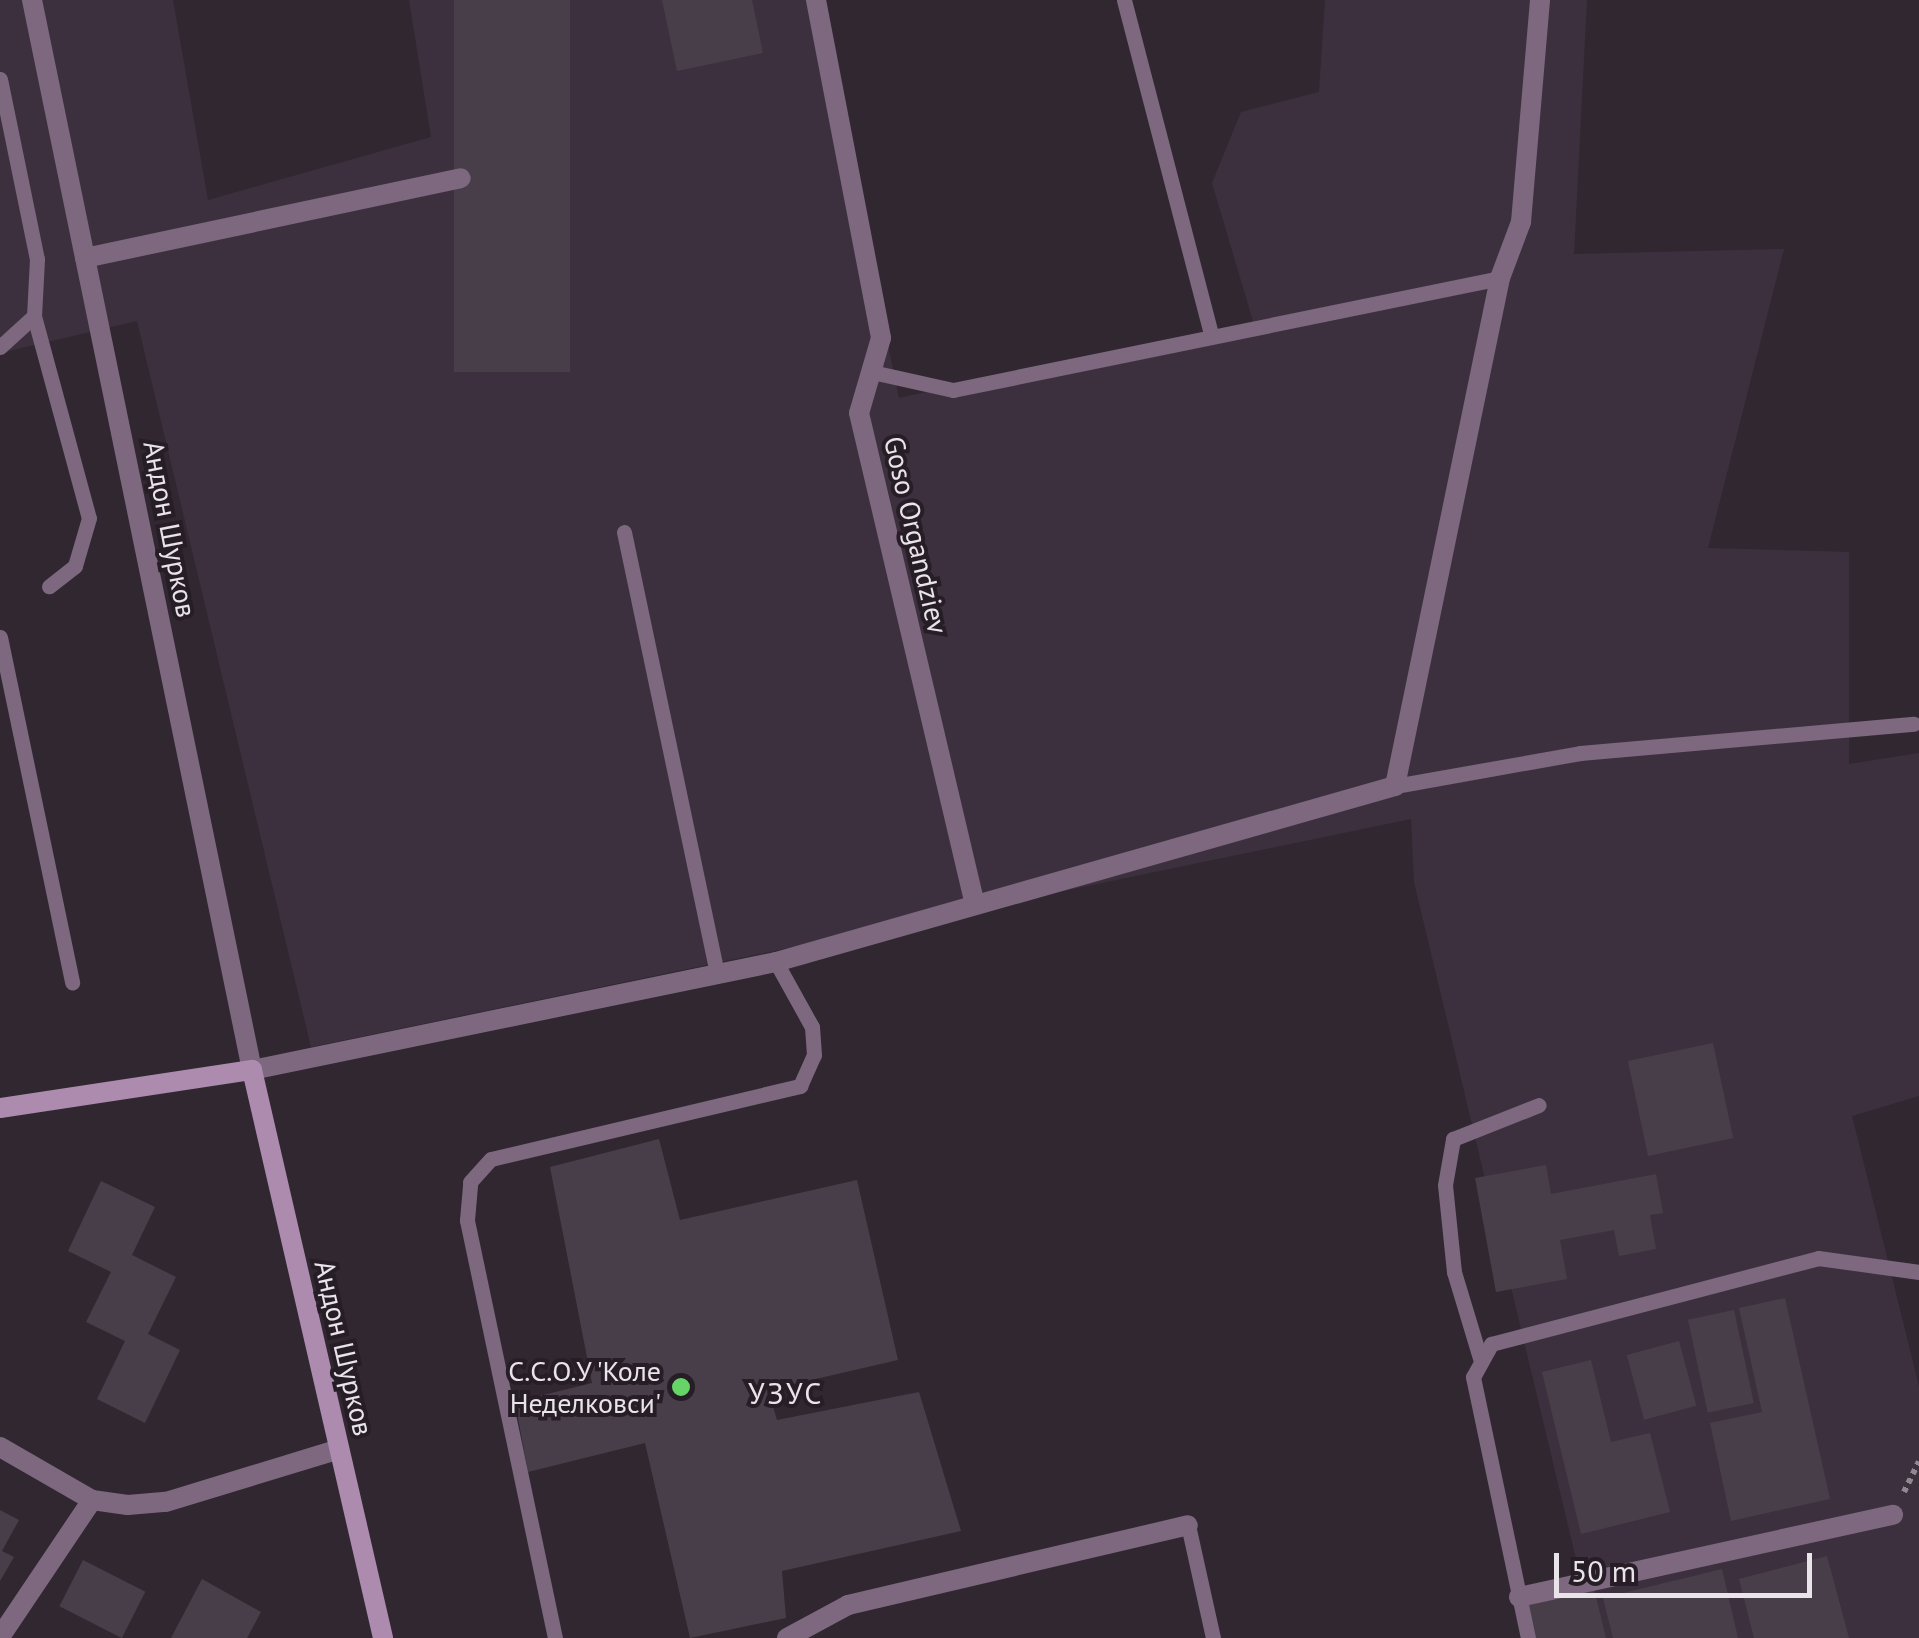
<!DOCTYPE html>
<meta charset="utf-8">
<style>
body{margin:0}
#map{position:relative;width:1919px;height:1638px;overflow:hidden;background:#302731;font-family:"PT Sans",sans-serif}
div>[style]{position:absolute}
.built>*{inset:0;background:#3d303e}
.building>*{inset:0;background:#483e49;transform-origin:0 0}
.path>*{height:6px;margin-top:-3px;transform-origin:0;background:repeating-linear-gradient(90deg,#908891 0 5px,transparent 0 10px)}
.lane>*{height:15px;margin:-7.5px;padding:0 7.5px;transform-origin:7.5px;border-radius:7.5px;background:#7d687f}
.street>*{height:20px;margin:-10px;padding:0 10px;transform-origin:10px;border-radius:10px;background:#7d687f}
.secondary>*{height:20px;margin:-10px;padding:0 10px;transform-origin:10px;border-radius:10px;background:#ac8baf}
.dots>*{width:28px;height:28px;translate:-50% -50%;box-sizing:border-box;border:5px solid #261d27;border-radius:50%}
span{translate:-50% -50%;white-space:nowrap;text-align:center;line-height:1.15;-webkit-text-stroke:8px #261d27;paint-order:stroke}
.street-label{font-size:28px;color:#e9e3ea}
.poi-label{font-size:28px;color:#e9e3ea}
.right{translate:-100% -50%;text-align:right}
.neighbourhood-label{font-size:30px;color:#e9e3ea;letter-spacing:2.5px}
.scale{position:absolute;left:1554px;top:1553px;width:258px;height:45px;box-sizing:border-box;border:5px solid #e9e3ea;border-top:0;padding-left:12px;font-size:30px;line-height:35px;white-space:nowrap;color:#e9e3ea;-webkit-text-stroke:8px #261d27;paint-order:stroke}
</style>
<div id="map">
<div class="built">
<i style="clip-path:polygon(0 0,173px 0,208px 200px,431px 137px,409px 0,816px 0,899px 398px,1253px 321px,1212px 183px,1241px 112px,1319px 92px,1325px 0,1587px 0,1574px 254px,1784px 249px,1708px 548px,1849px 552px,1849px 764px,1919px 753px,1919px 1096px,1852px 1116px,1919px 1386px,1919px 1638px,1595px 1638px,1414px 882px,1411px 819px,311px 1047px,137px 321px,0 353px)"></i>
</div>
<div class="building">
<i style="left:454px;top:0;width:116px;height:372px"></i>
<i style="clip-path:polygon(662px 0,752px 0,763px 53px,677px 71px)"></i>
<i style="left:1713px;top:1043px;width:97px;height:87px;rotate:78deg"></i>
<i style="clip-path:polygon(659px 1139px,680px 1220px,857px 1180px,898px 1360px,768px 1390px,777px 1420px,919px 1392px,961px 1531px,782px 1571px,786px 1618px,690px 1638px,645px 1443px,528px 1472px,515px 1402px,592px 1383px,550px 1167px)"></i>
<i style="clip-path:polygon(1546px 1165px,1551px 1194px,1656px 1174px,1663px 1213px,1650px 1215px,1656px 1249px,1619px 1256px,1614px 1230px,1560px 1240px,1567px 1279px,1496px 1292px,1475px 1178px)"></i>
<i style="clip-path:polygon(101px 1181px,155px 1207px,132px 1255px,176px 1277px,148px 1334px,180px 1350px,145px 1423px,97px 1399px,125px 1341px,86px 1322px,111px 1272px,68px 1251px)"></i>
<i style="clip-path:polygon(1785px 1298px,1830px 1499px,1731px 1521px,1710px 1423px,1762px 1412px,1739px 1308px)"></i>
<i style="left:1734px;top:1310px;width:95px;height:47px;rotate:78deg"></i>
<i style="left:1679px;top:1341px;width:67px;height:54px;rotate:75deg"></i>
<i style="clip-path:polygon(1591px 1360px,1611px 1442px,1650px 1433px,1670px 1512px,1581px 1534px,1542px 1372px)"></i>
<i style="clip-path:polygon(0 1510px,19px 1520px,2px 1551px,14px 1557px,0 1581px)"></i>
<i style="clip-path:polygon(1827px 1556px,1849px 1638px,1754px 1638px,1739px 1579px)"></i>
<i style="left:83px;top:1560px;width:70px;height:52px;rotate:27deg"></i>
<i style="clip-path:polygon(1722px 1569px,1738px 1638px,1613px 1638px,1603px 1598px)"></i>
<i style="clip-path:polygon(202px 1579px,261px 1612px,247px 1638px,171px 1638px)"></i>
<i style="clip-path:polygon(1594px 1589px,1606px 1638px,1534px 1638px,1526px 1606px)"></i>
</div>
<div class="path">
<i style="left:1904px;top:1492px;width:34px;rotate:-64deg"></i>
</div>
<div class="lane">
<i style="left:1124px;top:0;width:344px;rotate:75.4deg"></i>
<i style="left:0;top:79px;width:184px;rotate:78.4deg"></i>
<i style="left:37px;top:259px;width:57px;rotate:93deg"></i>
<i style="left:34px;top:316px;width:209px;rotate:74.8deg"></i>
<i style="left:89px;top:518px;width:50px;rotate:106.3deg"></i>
<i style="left:75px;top:566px;width:33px;rotate:142deg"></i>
<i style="left:0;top:347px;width:46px;rotate:-42.4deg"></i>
<i style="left:872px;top:372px;width:83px;rotate:12.5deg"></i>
<i style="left:953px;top:390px;width:558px;rotate:-11.57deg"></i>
<i style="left:624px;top:532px;width:453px;rotate:78.1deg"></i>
<i style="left:0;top:637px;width:353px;rotate:78.2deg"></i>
<i style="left:1395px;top:786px;width:188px;rotate:-10.1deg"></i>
<i style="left:1580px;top:753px;width:335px;rotate:-5deg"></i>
<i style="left:1480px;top:1358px;width:90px;rotate:-106.8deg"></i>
<i style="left:1454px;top:1272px;width:87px;rotate:-95.9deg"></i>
<i style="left:1445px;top:1185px;width:47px;rotate:-80.1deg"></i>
<i style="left:1453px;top:1139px;width:92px;rotate:-21.6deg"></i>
<i style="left:1188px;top:1525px;width:116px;rotate:77.5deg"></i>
<i style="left:555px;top:1638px;width:427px;rotate:-101.9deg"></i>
<i style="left:467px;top:1220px;width:38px;rotate:-85deg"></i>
<i style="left:470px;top:1182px;width:31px;rotate:-48deg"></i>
<i style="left:491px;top:1159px;width:318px;rotate:-13.3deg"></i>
<i style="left:800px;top:1086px;width:34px;rotate:-66deg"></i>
<i style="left:814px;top:1055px;width:28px;rotate:-94deg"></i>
<i style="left:812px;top:1027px;width:74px;rotate:-119deg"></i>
<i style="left:1528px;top:1638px;width:267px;rotate:-101.9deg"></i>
<i style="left:1473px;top:1377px;width:38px;rotate:-61deg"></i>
<i style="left:1491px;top:1344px;width:338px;rotate:-14.7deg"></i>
<i style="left:1818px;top:1258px;width:102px;rotate:7.9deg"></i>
</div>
<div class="street">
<i style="left:32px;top:0;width:1092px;rotate:78.38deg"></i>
<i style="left:252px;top:1070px;width:535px;rotate:-11.65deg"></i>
<i style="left:776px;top:962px;width:644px;rotate:-15.87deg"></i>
<i style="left:1395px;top:786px;width:519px;rotate:-78.32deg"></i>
<i style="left:1500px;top:278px;width:60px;rotate:-69.4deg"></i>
<i style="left:1521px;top:222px;width:223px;rotate:-85.1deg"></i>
<i style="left:816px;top:0;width:344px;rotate:79.1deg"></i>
<i style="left:881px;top:338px;width:78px;rotate:106.3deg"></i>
<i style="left:859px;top:413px;width:505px;rotate:76.73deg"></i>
<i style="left:85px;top:258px;width:384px;rotate:-12deg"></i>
<i style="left:0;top:1447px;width:106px;rotate:29.9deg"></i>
<i style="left:92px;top:1500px;width:36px;rotate:8deg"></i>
<i style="left:128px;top:1505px;width:38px;rotate:-5deg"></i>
<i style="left:166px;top:1502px;width:181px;rotate:-17deg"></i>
<i style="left:1519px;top:1597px;width:383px;rotate:-12.4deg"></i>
<i style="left:0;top:1637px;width:165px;rotate:-56.1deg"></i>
<i style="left:787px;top:1638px;width:69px;rotate:-28.4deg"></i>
<i style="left:848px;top:1605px;width:349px;rotate:-13.2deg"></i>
</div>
<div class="secondary">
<i style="left:0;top:1108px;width:255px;rotate:-8.6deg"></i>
<i style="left:252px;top:1070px;width:583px;rotate:77.01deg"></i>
</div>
<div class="dots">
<i style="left:681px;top:1387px;background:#66d467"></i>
</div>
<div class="street-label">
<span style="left:170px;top:529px;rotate:79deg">Андон Шурков</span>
<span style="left:916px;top:535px;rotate:77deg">Goso Organdziev</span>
<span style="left:344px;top:1348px;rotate:77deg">Андон Шурков</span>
</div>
<div class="poi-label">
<span class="right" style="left:661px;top:1387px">С.С.О.У 'Коле<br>Неделковси'</span>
</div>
<div class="neighbourhood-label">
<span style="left:786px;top:1393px">УЗУС</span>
</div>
<div class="scale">50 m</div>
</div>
